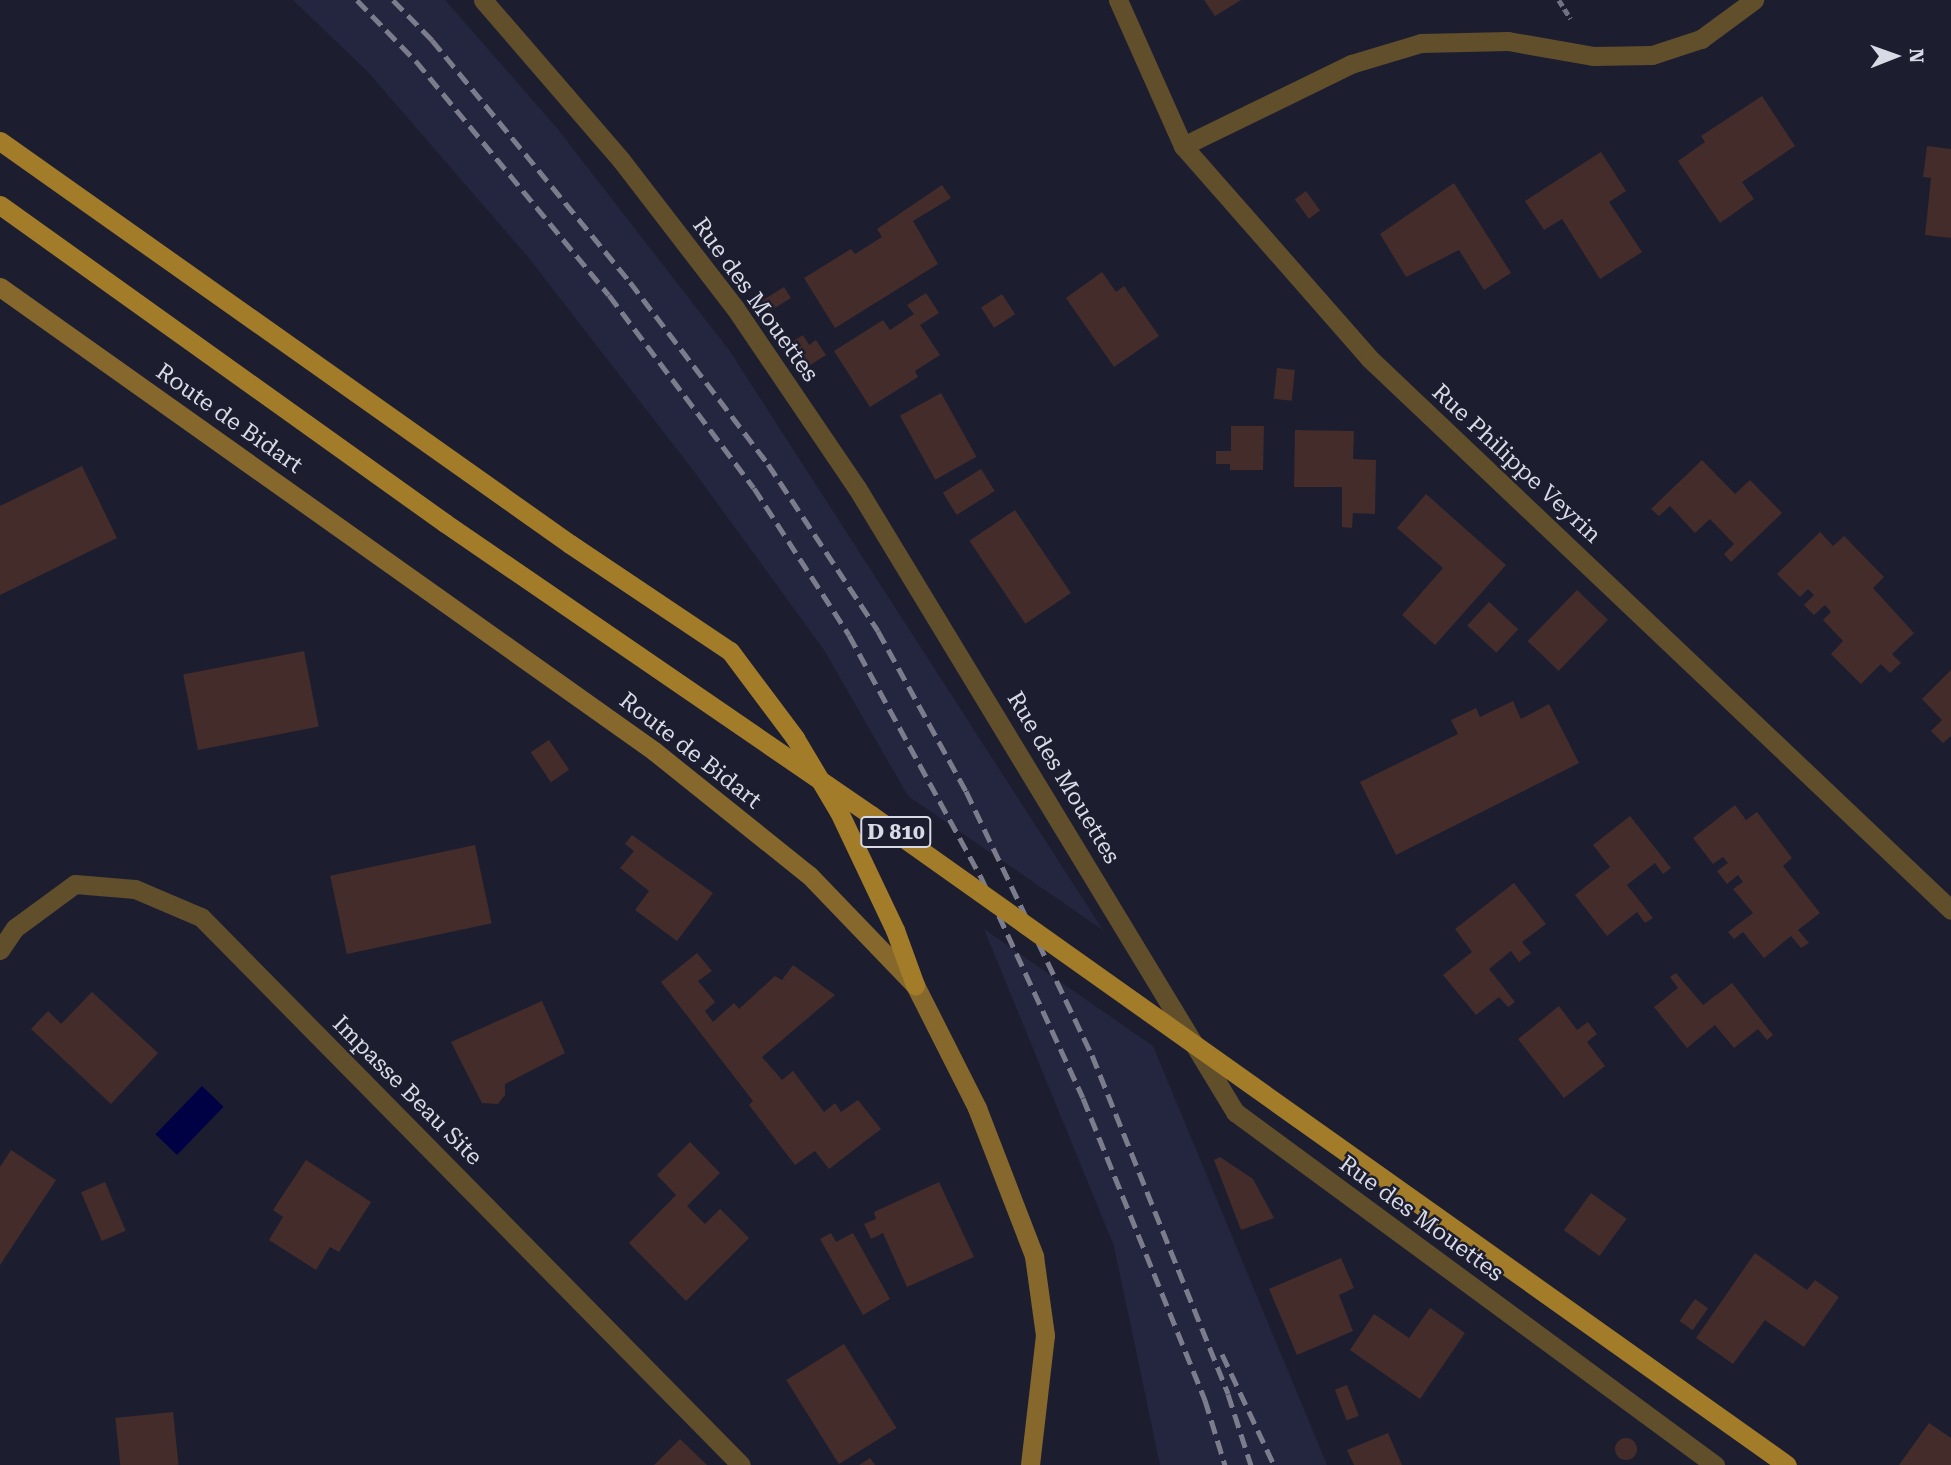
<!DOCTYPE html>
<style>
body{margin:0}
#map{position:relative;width:1951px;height:1465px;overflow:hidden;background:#1c1e30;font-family:"Roboto Serif",serif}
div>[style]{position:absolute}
.built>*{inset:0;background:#23263e}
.water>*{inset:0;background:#000045;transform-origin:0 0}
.building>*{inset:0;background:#432c2a;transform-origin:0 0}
.round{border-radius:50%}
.path>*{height:4.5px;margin-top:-2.25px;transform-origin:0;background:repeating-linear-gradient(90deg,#717382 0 7px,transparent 0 10.5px)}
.minor>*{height:19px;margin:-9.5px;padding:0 9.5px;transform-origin:9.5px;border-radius:9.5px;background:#614e2b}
.secondary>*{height:19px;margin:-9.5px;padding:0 9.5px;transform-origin:9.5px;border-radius:9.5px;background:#86682c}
.primary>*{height:19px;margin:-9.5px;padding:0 9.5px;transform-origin:9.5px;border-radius:9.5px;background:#a37c29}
.rail>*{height:5px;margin-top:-2.5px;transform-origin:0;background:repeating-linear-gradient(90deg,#7b7d8c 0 14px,transparent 0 21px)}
.primary-bridge>*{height:19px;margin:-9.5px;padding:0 9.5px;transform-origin:9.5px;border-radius:9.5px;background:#a37c29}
span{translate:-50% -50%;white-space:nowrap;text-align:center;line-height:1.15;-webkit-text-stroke:5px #1c1e30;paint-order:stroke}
.shield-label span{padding:2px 5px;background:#1c1e30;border:2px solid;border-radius:5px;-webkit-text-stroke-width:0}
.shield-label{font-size:21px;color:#d8dae6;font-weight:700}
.street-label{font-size:23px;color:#d8dae6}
.north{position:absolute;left:1860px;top:21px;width:70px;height:70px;-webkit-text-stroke:5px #1c1e30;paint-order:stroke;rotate:89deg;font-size:19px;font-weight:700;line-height:28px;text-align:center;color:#d8dae6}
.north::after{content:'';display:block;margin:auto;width:24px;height:32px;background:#d8dae6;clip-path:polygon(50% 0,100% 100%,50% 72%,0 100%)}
</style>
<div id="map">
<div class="built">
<i style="clip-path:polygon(293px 0,445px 0,556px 127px,729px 350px,1103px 930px,908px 796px,824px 650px,693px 470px,528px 257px,368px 72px)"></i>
<i style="clip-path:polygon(984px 929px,1153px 1046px,1327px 1465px,1160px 1465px,1114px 1246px)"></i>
</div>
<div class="water">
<i style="left:202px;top:1086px;width:30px;height:67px;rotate:44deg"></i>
</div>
<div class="building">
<i style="clip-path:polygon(1204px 0,1241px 0,1215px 16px)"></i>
<i style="clip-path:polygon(1762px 96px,1795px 146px,1742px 182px,1754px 199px,1720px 223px,1678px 161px,1705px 142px,1701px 136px)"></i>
<i style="clip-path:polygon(1927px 146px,1951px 149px,1951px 238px,1925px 235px,1931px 178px,1923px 177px)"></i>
<i style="clip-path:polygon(1601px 152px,1626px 191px,1609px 202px,1642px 252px,1600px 279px,1562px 219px,1544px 230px,1525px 201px)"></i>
<i style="clip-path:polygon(1454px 183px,1511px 273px,1484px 290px,1459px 250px,1406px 277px,1380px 234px)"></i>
<i style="clip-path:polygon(942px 185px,951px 198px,913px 221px,938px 264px,835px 328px,804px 278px,851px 249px,855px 254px,882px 237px,877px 229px)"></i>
<i style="left:1306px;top:191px;width:24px;height:14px;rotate:54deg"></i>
<i style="clip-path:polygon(1102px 272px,1116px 292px,1124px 286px,1159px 336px,1114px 367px,1066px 298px)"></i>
<i style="left:784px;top:287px;width:13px;height:27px;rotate:58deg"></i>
<i style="clip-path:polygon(926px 293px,939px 313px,920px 325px,940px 355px,915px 371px,918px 377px,870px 407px,834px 351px,883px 320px,890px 330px,914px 314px,907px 305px)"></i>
<i style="left:1002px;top:294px;width:24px;height:25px;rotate:57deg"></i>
<i style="clip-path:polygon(803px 335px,809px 345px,816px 340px,826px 355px,807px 367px,792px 342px)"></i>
<i style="left:1277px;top:368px;width:18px;height:31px;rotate:6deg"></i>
<i style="left:941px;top:393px;width:73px;height:47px;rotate:61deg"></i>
<i style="clip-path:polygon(1231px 426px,1264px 426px,1263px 470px,1230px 470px,1230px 464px,1216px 464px,1216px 451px,1231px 451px)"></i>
<i style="clip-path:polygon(1295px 430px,1354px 431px,1353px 459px,1376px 460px,1375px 514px,1353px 513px,1352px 528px,1342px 527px,1342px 487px,1294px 487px)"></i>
<i style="clip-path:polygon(1702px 460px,1735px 494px,1750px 480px,1782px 513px,1731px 562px,1724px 554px,1734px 544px,1710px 519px,1695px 533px,1670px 506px,1659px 516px,1651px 509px)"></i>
<i style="clip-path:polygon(82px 466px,117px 538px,0 595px,0 506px)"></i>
<i style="left:981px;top:469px;width:26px;height:45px;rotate:58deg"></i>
<i style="clip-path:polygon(1426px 494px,1506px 565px,1435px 645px,1402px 615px,1443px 568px,1397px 528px)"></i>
<i style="left:1015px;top:510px;width:100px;height:55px;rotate:56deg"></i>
<i style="clip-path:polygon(1820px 532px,1833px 546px,1844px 536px,1884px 577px,1873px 588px,1914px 633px,1892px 654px,1901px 663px,1890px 673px,1881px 664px,1861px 684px,1831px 654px,1843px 641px,1823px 620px,1831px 612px,1825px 605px,1814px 615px,1804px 605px,1814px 595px,1808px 589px,1800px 597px,1777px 574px)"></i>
<i style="left:1577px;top:590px;width:43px;height:71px;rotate:44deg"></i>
<i style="left:1489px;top:602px;width:40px;height:32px;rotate:43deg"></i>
<i style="left:304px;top:651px;width:77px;height:123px;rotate:79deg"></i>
<i style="clip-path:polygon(1951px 670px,1951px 736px,1943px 743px,1931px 731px,1942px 720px,1922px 699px)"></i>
<i style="clip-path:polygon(1513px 701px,1521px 719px,1549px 704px,1579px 763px,1396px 855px,1360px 782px,1458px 734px,1451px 720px,1476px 708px,1480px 717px)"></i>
<i style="left:549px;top:740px;width:36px;height:22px;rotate:56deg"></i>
<i style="clip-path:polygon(1735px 805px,1746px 820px,1757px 812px,1792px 858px,1783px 866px,1820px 913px,1798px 930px,1809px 943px,1801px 948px,1791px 936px,1764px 958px,1743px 932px,1734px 939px,1728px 932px,1753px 913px,1733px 889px,1743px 882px,1738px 875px,1727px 884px,1717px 871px,1728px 863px,1723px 857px,1713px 864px,1693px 838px)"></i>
<i style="clip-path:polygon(1630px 816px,1671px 868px,1663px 874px,1655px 863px,1627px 885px,1653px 918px,1645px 923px,1637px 912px,1607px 936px,1575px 895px,1610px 867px,1593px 845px)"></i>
<i style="clip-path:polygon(632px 835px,713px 893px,677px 941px,635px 910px,649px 891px,620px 868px,634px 851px,625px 844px)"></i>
<i style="left:475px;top:845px;width:80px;height:148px;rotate:78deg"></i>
<i style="clip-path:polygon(1514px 883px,1546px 924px,1522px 942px,1531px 953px,1519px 962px,1511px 951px,1489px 969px,1515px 1002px,1508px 1007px,1499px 997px,1476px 1015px,1443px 975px,1472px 952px,1455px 929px)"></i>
<i style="clip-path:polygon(697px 953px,712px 971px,698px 981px,715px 1002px,705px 1011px,713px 1022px,734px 1003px,739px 1009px,775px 976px,782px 980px,793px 965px,835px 995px,762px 1057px,782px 1080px,793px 1071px,824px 1112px,835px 1103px,841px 1112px,858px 1100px,881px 1129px,829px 1169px,815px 1151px,795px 1165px,749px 1105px,753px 1101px,661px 982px)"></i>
<i style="clip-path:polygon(1676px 973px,1703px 1005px,1732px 983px,1773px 1035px,1767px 1040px,1758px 1029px,1734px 1048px,1715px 1025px,1687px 1048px,1654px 1007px,1678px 988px,1670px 977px)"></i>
<i style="clip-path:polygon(92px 992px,158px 1053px,111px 1104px,31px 1029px,48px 1011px,61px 1024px)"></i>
<i style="clip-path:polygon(542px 1001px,565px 1053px,505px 1084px,505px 1095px,498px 1104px,482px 1103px,451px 1042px)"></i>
<i style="clip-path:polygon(1559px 1006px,1577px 1030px,1588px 1022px,1597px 1034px,1587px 1042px,1605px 1066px,1564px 1098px,1518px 1039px)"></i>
<i style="clip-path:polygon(690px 1142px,720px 1173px,687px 1206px,705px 1224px,720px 1209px,749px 1238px,686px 1301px,629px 1243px,676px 1195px,657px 1175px)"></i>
<i style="clip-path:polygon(11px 1150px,56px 1180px,0 1265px,0 1167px)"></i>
<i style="clip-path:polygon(1220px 1157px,1253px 1179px,1274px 1218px,1241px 1230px,1214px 1160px)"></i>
<i style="clip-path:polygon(306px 1160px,371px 1202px,339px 1252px,330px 1247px,316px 1270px,269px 1240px,283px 1217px,273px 1210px)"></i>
<i style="left:105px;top:1182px;width:53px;height:26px;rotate:67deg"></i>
<i style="clip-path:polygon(939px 1182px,974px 1257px,907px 1287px,883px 1233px,871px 1239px,864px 1224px,876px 1219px,874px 1212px)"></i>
<i style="left:1591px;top:1193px;width:44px;height:46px;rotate:36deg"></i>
<i style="clip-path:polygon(831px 1233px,836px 1242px,853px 1233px,890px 1299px,863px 1315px,820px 1239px)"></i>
<i style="clip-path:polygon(1755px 1253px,1807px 1290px,1815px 1280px,1839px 1297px,1804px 1347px,1765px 1320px,1733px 1364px,1696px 1338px)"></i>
<i style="clip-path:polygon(1341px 1258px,1354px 1288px,1339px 1295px,1353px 1331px,1297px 1355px,1269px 1289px)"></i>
<i style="left:1695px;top:1299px;width:16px;height:27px;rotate:35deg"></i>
<i style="clip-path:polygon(1430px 1308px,1465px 1333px,1420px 1399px,1350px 1350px,1374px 1314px,1409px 1338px)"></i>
<i style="left:844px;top:1344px;width:99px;height:68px;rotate:58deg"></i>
<i style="left:1347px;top:1385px;width:33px;height:13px;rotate:69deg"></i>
<i style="left:173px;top:1412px;width:53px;height:58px;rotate:84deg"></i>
<i style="clip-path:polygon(1929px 1423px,1951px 1438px,1951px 1465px,1899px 1465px)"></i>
<i style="clip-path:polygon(1388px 1433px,1402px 1465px,1354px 1465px,1347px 1450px)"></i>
<i class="round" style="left:1615px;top:1438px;width:22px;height:22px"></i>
<i style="clip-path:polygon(680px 1439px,707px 1465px,654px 1465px)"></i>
<i style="clip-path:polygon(870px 1458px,875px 1465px,859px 1465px)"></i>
</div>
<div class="path">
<i style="left:1559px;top:0;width:22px;rotate:58deg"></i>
</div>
<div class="minor">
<i style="left:483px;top:0;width:211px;rotate:49.2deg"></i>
<i style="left:621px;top:160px;width:187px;rotate:52.4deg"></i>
<i style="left:735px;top:308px;width:217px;rotate:55.9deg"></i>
<i style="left:857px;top:488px;width:730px;rotate:58.79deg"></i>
<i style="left:1235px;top:1112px;width:596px;rotate:36.33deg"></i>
<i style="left:1118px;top:0;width:160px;rotate:66deg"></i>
<i style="left:1183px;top:146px;width:282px;rotate:48.7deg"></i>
<i style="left:1369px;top:358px;width:802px;rotate:43.48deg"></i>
<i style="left:1183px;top:146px;width:187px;rotate:-26deg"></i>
<i style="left:1351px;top:64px;width:73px;rotate:-16.7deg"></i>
<i style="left:1421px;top:43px;width:87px;rotate:-1.3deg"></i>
<i style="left:1508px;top:41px;width:86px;rotate:10deg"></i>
<i style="left:1593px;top:56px;width:59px;rotate:-1deg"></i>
<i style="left:1652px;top:55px;width:52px;rotate:-18.1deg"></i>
<i style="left:1701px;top:39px;width:66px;rotate:-36.3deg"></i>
<i style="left:0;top:950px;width:27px;rotate:-56deg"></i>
<i style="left:15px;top:928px;width:74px;rotate:-36.3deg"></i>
<i style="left:75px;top:884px;width:60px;rotate:4.8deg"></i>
<i style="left:135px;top:889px;width:72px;rotate:23deg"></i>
<i style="left:201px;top:917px;width:769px;rotate:45.42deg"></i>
</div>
<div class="secondary">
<i style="left:0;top:287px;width:802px;rotate:35.35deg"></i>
<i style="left:654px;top:751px;width:198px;rotate:38.7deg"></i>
<i style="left:809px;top:875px;width:153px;rotate:46.1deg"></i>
<i style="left:915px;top:985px;width:138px;rotate:63.2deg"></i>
<i style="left:977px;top:1108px;width:159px;rotate:68.9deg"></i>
<i style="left:1034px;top:1256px;width:80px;rotate:82.1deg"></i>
<i style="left:1045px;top:1335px;width:131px;rotate:96.6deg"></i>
</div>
<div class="primary">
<i style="left:0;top:141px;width:698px;rotate:35.26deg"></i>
<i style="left:570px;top:544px;width:192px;rotate:33.8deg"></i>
<i style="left:730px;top:651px;width:109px;rotate:53.2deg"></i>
<i style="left:795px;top:738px;width:86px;rotate:59.3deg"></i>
<i style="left:839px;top:812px;width:131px;rotate:64.6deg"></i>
<i style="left:895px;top:930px;width:59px;rotate:70deg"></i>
</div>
<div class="rail">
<i style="left:357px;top:0;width:85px;rotate:46deg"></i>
<i style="left:416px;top:61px;width:303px;rotate:50.5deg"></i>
<i style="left:609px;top:295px;width:241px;rotate:53.1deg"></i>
<i style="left:754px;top:488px;width:175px;rotate:57.1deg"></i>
<i style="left:849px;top:635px;width:276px;rotate:61.4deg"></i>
<i style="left:981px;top:877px;width:243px;rotate:65.2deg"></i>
<i style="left:1083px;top:1098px;width:326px;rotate:68deg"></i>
<i style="left:1205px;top:1400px;width:68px;rotate:72.9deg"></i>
<i style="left:393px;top:0;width:56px;rotate:45.7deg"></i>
<i style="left:432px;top:40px;width:313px;rotate:50.7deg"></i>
<i style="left:630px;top:282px;width:228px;rotate:52.8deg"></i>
<i style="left:768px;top:464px;width:200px;rotate:56.6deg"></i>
<i style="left:878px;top:631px;width:183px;rotate:61.2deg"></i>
<i style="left:966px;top:791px;width:293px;rotate:64.5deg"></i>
<i style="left:1092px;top:1055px;width:365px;rotate:68.1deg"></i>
<i style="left:1228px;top:1394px;width:75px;rotate:72.1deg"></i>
<i style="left:1222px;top:1354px;width:123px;rotate:64.9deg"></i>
</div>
<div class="primary-bridge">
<i style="left:0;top:205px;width:547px;rotate:35.55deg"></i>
<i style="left:445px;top:523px;width:516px;rotate:34.43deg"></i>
<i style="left:871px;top:815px;width:1123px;rotate:35.36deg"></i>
</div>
<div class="shield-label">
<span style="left:896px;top:832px">D 810</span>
</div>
<div class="street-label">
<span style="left:755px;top:300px;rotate:54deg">Rue des Mouettes</span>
<span style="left:229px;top:419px;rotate:35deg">Route de Bidart</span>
<span style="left:1516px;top:464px;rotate:43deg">Rue Philippe Veyrin</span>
<span style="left:690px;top:751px;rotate:38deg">Route de Bidart</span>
<span style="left:1063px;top:778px;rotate:59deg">Rue des Mouettes</span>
<span style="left:407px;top:1091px;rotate:45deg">Impasse Beau Site</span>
<span style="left:1421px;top:1219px;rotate:36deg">Rue des Mouettes</span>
</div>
<div class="north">N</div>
</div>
